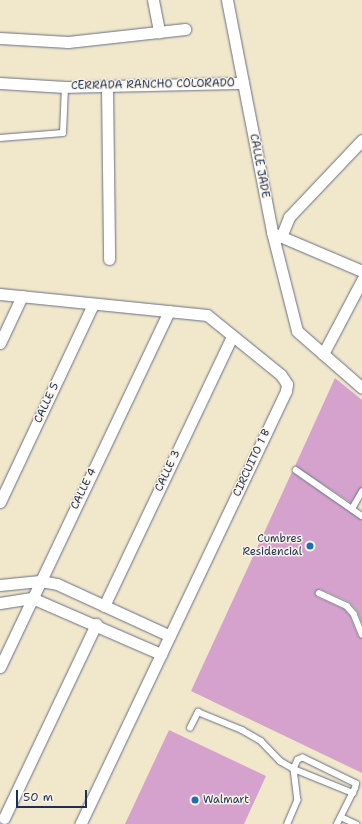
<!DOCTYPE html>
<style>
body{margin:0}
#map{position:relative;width:362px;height:824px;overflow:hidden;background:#f1e7cb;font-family:"Shantell Sans",sans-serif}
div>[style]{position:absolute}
.building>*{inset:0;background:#d5a2cd}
.roads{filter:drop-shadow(0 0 1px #666f84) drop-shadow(0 0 1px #666f84)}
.lane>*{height:5.5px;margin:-2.75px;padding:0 2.75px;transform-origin:2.75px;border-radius:2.75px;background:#fff}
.street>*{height:11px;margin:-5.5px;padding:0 5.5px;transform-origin:5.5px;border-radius:5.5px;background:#fff}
.dots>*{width:11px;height:11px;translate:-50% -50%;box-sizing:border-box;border:2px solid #fcf5e5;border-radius:50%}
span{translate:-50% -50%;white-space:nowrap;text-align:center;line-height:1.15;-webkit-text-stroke:3px #fcf5e5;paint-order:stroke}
.street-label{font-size:11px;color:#1b2f5e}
.poi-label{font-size:11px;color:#1b2f5e}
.right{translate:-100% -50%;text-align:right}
.left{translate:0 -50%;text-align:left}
.scale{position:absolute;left:16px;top:790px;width:71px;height:18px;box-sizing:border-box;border:2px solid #1b2f5e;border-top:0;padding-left:5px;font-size:12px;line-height:14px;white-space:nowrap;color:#1b2f5e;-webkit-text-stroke:3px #fcf5e5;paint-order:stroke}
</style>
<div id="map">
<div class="building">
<i style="clip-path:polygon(335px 378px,362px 400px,362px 488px,351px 503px,295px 466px)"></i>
<i style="clip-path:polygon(292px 472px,362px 520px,362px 623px,357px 611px,349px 602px,320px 589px,315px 593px,317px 597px,344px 609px,350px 616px,358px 636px,362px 638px,362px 773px,191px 691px)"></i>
<i style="clip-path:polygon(169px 730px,266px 776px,244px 824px,125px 824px)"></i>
</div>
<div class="roads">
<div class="lane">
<i style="left:0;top:138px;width:63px;rotate:-4.5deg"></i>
<i style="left:63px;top:133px;width:46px;rotate:-87.5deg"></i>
<i style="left:296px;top:470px;width:80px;rotate:34.9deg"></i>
<i style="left:352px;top:509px;width:20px;rotate:-60deg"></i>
<i style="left:319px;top:593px;width:31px;rotate:25deg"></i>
<i style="left:347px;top:606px;width:11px;rotate:49deg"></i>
<i style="left:354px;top:614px;width:22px;rotate:68deg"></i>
<i style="left:190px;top:728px;width:18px;rotate:-63deg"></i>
<i style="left:198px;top:712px;width:48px;rotate:22.2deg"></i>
<i style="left:242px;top:730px;width:22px;rotate:30deg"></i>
<i style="left:261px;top:741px;width:28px;rotate:46deg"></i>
<i style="left:280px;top:761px;width:16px;rotate:30deg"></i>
<i style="left:294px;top:769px;width:31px;rotate:83deg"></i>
<i style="left:298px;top:800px;width:26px;rotate:113deg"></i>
<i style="left:341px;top:817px;width:17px;rotate:25deg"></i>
<i style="left:337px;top:824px;width:40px;rotate:-63.4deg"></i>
<i style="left:355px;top:788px;width:4px;rotate:-76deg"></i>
<i style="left:356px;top:784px;width:59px;rotate:-153.9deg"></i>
<i style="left:303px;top:758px;width:5px;rotate:158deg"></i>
<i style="left:298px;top:760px;width:10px;rotate:114deg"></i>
<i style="left:294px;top:769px;width:64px;rotate:22.1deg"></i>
</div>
<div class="street">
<i style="left:153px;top:0;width:33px;rotate:79deg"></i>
<i style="left:227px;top:0;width:236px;rotate:79deg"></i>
<i style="left:272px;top:232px;width:102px;rotate:75.8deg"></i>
<i style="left:297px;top:331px;width:86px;rotate:41.2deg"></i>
<i style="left:0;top:38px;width:68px;rotate:3.4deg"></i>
<i style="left:68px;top:42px;width:118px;rotate:-6.3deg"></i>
<i style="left:0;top:83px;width:65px;rotate:3.5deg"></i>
<i style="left:65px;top:87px;width:178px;rotate:-1.3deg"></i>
<i style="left:107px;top:86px;width:173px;rotate:89.3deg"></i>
<i style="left:275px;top:234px;width:95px;rotate:23deg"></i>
<i style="left:281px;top:237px;width:22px;rotate:-68deg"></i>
<i style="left:289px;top:217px;width:106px;rotate:-46.5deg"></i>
<i style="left:0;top:294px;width:208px;rotate:5.8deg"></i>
<i style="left:207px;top:315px;width:95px;rotate:39deg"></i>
<i style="left:281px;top:375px;width:11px;rotate:56deg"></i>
<i style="left:287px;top:384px;width:7px;rotate:98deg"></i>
<i style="left:286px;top:391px;width:480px;rotate:115.4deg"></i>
<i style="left:0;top:343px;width:52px;rotate:-64.9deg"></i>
<i style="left:323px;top:354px;width:84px;rotate:-62.2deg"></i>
<i style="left:0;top:502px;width:219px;rotate:-64.8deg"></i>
<i style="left:0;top:585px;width:40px;rotate:-5.7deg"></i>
<i style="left:40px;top:581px;width:17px;rotate:10deg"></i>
<i style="left:57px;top:584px;width:124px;rotate:24.7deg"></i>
<i style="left:0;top:603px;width:32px;rotate:-9deg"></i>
<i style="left:32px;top:598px;width:141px;rotate:23.5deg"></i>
<i style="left:104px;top:606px;width:299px;rotate:-64.6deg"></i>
<i style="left:0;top:667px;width:394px;rotate:-64.6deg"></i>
<i style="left:4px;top:818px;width:215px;rotate:-64.6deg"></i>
</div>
</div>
<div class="dots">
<i style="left:310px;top:546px;background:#1f6fb2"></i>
<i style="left:195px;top:800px;background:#1f6fb2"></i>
</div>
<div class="street-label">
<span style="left:153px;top:85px;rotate:-1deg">CERRADA RANCHO COLORADO</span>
<span style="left:259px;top:166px;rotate:79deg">CALLE JADE</span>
<span style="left:47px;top:403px;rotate:-65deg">CALLE 5</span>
<span style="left:252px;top:463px;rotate:-65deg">CIRCUITO 1 B</span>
<span style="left:168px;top:471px;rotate:-65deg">CALLE 3</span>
<span style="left:84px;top:489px;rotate:-64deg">CALLE 4</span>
</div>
<div class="poi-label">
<span class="right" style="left:302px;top:546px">Cumbres<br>Residencial</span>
<span class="left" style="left:203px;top:800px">Walmart</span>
</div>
<div class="scale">50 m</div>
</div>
